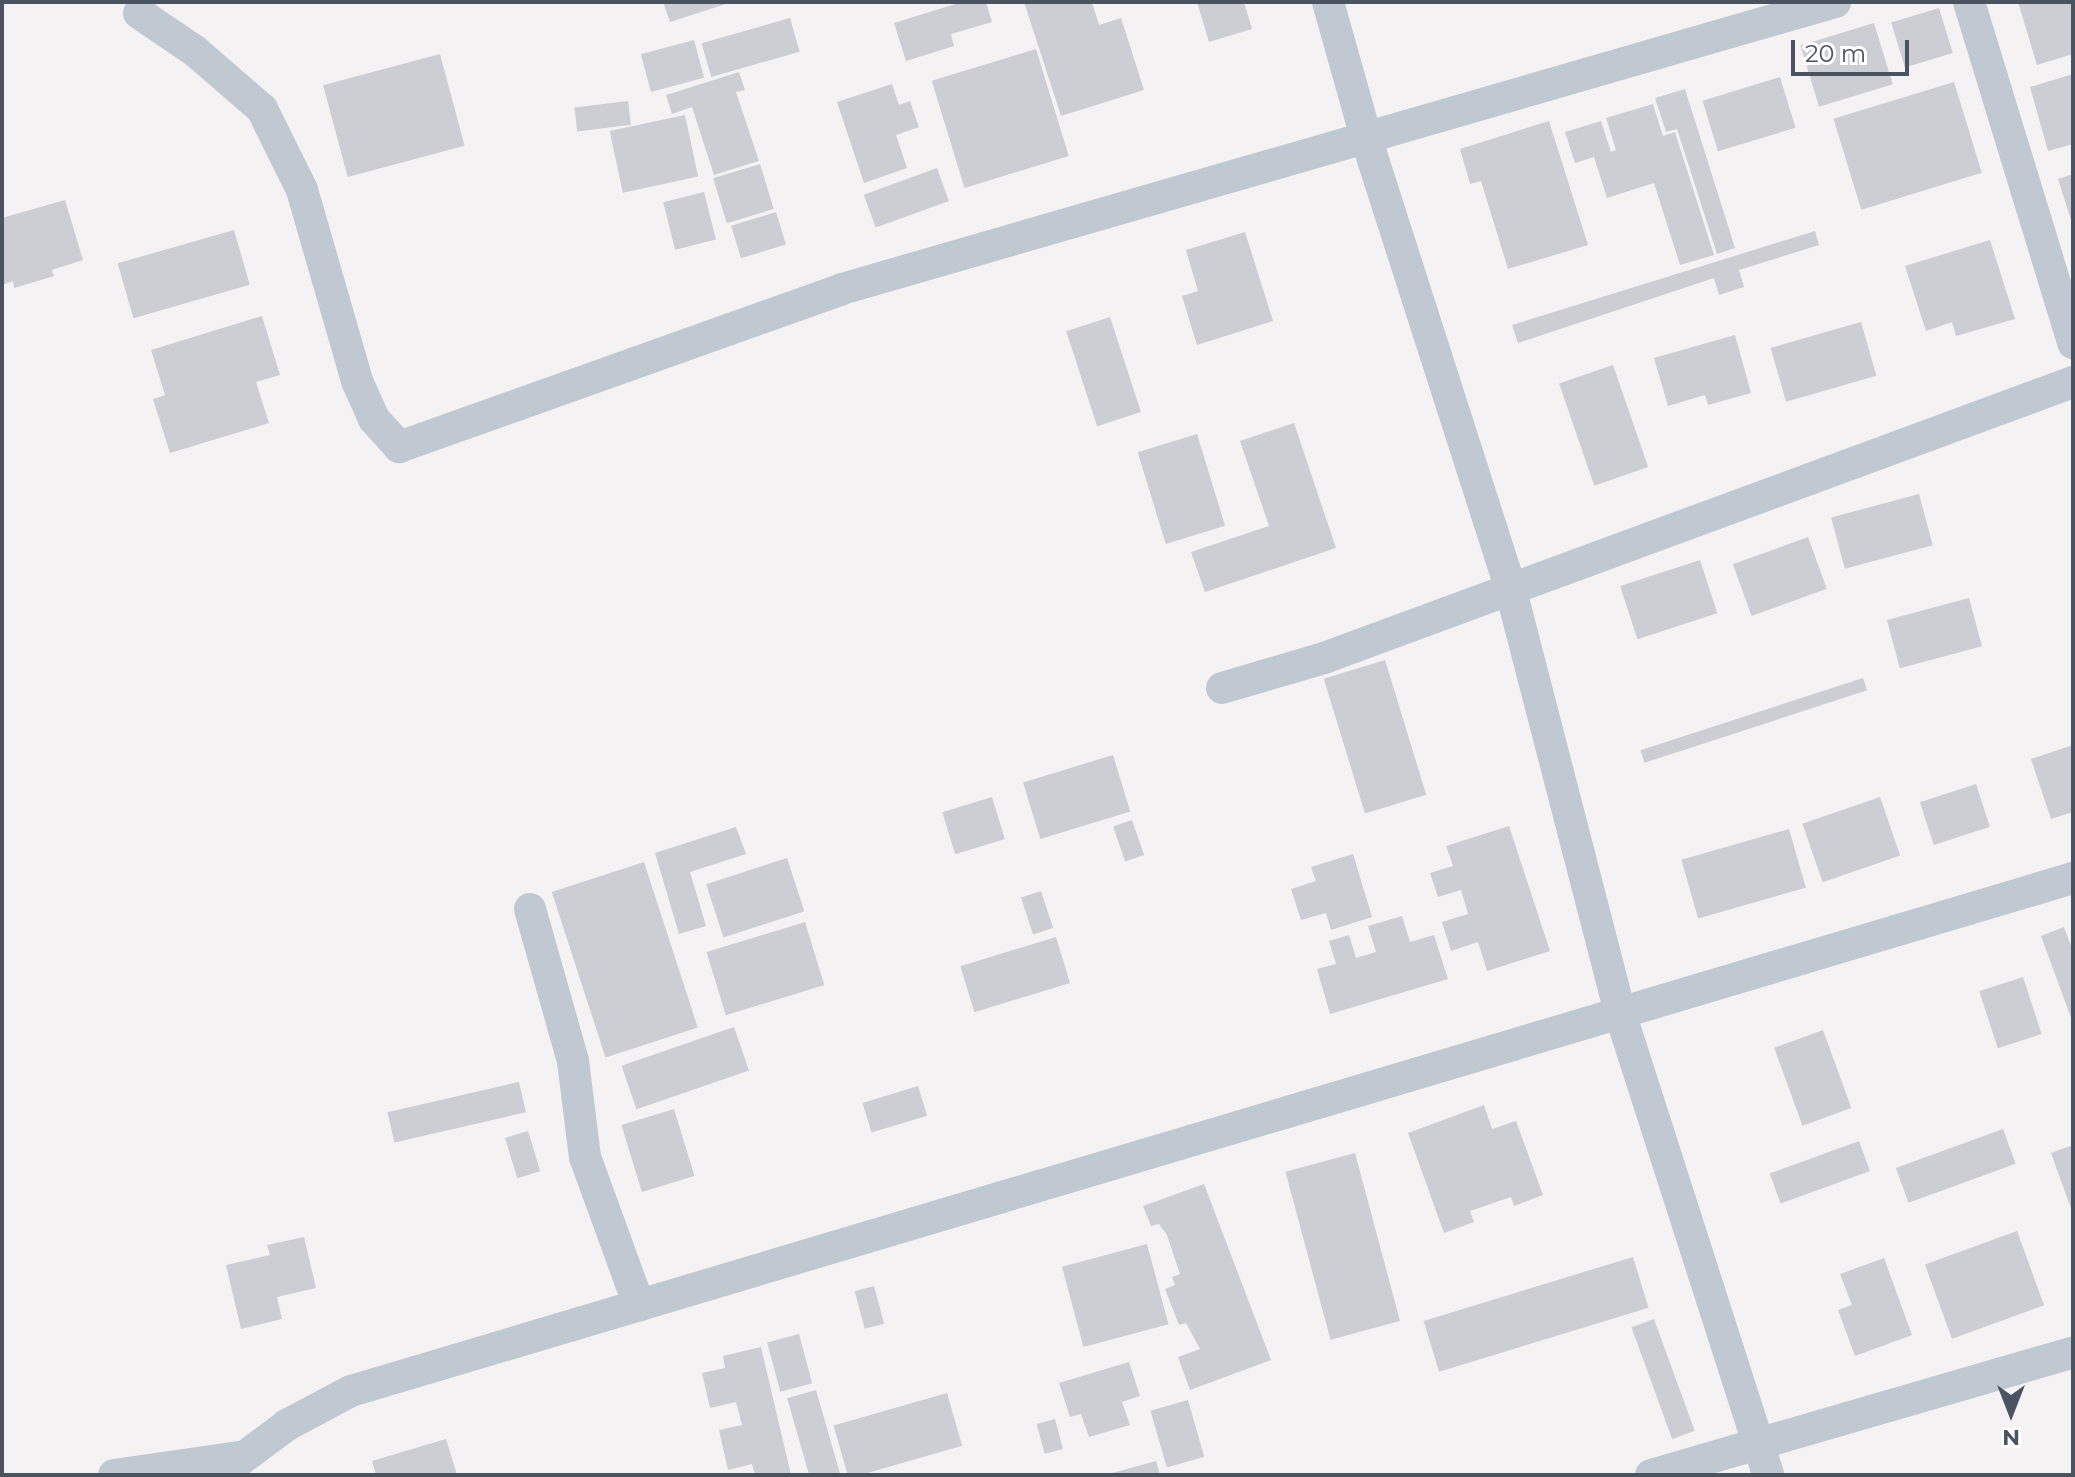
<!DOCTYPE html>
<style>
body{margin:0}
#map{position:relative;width:2075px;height:1477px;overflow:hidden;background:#f4f2f2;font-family:Montserrat,sans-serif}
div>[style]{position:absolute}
.building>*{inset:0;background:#ccced4;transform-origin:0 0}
.street>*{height:32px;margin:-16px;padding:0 16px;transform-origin:16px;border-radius:16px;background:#c0c8d1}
span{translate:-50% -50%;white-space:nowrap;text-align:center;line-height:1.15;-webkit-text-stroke:6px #fff;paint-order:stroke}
.frame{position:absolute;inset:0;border:4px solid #4a5460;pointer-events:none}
.north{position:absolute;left:1971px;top:1373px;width:80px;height:80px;-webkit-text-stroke:6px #fff;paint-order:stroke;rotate:180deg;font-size:22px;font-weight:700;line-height:32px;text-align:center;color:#4a5460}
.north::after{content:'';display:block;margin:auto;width:28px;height:36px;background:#4a5460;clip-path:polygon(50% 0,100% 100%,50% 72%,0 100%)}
.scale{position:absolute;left:1791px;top:40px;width:118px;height:36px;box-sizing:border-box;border:4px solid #4a5460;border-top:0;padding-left:10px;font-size:24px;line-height:28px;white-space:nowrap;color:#4a5460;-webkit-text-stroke:6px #fff;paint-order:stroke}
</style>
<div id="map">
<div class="building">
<i style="clip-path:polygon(663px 2px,729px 2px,729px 3px,670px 22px)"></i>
<i style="clip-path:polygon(962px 2px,986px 2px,992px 22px,951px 34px,954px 46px,906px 61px,894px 23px)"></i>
<i style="clip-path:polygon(1024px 2px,1092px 2px,1099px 25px,1121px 18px,1144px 90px,1061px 116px)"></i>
<i style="clip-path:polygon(1197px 2px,1244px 2px,1252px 29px,1209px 42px)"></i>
<i style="clip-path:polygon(2018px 2px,2073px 2px,2073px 54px,2037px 65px)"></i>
<i style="left:1939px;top:8px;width:47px;height:50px;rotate:73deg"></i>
<i style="left:790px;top:18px;width:35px;height:92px;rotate:74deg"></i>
<i style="left:1874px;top:23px;width:64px;height:77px;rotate:73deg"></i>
<i style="left:694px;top:40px;width:39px;height:55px;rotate:75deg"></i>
<i style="left:1036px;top:49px;width:112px;height:109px;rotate:73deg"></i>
<i style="left:440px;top:54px;width:95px;height:121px;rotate:75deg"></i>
<i style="clip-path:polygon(739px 72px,745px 90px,736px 92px,759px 161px,714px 175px,692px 107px,672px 114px,666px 95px)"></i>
<i style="clip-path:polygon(2073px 74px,2073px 144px,2048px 151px,2030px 87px)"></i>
<i style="left:1780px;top:77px;width:53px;height:81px;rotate:73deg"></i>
<i style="left:1954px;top:82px;width:95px;height:126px;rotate:73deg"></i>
<i style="clip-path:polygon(892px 84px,899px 105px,910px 101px,919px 127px,896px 135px,907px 168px,864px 183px,837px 102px)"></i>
<i style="clip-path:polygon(1685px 89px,1735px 248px,1717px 254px,1677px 129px,1666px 132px,1655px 98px)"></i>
<i style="left:628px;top:101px;width:24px;height:54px;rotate:83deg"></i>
<i style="clip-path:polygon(1653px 104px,1663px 136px,1675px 132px,1714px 255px,1680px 265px,1654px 183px,1607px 198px,1594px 157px,1575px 163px,1565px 132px,1601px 121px,1611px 152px,1616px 150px,1606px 118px)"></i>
<i style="left:685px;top:115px;width:63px;height:77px;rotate:78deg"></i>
<i style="clip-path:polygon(1549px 121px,1588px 245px,1508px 269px,1481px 181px,1470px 184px,1460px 149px)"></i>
<i style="left:760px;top:164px;width:47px;height:49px;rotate:73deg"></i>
<i style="left:937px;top:168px;width:35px;height:78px;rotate:70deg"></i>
<i style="clip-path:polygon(2073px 174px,2073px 222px,2072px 223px,2058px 179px)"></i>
<i style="left:704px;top:192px;width:49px;height:42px;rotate:76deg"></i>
<i style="clip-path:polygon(65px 200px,83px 260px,52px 270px,54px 276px,14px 288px,13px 281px,2px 285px,2px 218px)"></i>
<i style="left:776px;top:212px;width:34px;height:47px;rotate:73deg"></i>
<i style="left:234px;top:230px;width:57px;height:121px;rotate:74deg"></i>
<i style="clip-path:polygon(1815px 231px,1819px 245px,1739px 270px,1744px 287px,1719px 295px,1714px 278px,1518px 343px,1512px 325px)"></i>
<i style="clip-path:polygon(1245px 232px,1273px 321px,1197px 345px,1182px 296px,1198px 291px,1186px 250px)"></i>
<i style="clip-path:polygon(1990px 240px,2015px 319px,1956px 336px,1952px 322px,1926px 331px,1905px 266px)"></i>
<i style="clip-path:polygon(262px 316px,280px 375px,256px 382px,269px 423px,170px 453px,153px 399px,165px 395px,151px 350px)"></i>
<i style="left:1110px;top:317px;width:100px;height:46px;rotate:72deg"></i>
<i style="left:1861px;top:322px;width:56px;height:94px;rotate:74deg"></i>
<i style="clip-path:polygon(1735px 335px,1751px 393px,1708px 405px,1705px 395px,1668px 406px,1654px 358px)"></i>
<i style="left:1613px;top:365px;width:108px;height:57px;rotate:71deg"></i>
<i style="clip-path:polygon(1294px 423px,1336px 548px,1205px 592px,1191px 552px,1269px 526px,1240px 441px)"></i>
<i style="left:1197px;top:434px;width:96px;height:62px;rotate:73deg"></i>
<i style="left:1919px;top:494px;width:53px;height:91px;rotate:75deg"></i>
<i style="left:1808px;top:537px;width:55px;height:80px;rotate:70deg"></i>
<i style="left:1700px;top:560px;width:56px;height:84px;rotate:72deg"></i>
<i style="left:1969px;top:598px;width:50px;height:85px;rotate:75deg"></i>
<i style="left:1385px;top:660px;width:141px;height:64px;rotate:73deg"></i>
<i style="left:1863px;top:678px;width:13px;height:234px;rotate:72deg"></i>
<i style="clip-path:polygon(2073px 745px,2073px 812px,2051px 819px,2031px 759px)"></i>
<i style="left:1113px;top:755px;width:59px;height:94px;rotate:73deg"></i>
<i style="left:1976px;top:784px;width:45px;height:59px;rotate:72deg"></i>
<i style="left:992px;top:797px;width:44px;height:52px;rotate:73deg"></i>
<i style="left:1880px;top:797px;width:62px;height:82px;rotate:71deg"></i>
<i style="left:1132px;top:820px;width:37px;height:20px;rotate:71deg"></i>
<i style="clip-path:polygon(1509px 826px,1550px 951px,1487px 971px,1478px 942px,1451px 951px,1442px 922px,1468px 914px,1461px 890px,1438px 897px,1430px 873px,1453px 866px,1446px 846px)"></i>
<i style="clip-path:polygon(736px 827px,746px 854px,690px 872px,706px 926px,679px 934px,655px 853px)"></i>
<i style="left:1789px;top:829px;width:61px;height:112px;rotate:74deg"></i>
<i style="clip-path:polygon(1353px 854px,1372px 917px,1331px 930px,1326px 913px,1301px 920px,1291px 889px,1316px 881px,1311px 867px)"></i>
<i style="left:787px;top:858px;width:56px;height:85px;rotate:72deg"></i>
<i style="left:644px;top:862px;width:174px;height:97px;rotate:72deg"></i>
<i style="left:1041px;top:891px;width:39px;height:21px;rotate:72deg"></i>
<i style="clip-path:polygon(1402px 916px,1410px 942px,1434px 935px,1448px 979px,1330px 1014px,1317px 969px,1336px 964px,1329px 941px,1349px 935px,1356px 958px,1376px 952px,1368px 926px)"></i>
<i style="left:805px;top:922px;width:66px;height:103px;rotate:73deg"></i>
<i style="clip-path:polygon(2064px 927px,2073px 951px,2073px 1023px,2041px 936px)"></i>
<i style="left:1056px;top:937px;width:48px;height:100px;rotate:73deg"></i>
<i style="left:2023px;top:977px;width:60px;height:46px;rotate:72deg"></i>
<i style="left:734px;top:1027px;width:46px;height:119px;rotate:71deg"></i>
<i style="left:1823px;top:1030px;width:83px;height:52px;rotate:70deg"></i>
<i style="left:519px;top:1082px;width:31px;height:135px;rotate:77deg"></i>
<i style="left:918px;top:1086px;width:31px;height:58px;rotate:73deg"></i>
<i style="clip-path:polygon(1484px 1105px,1492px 1129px,1516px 1121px,1543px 1195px,1514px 1206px,1511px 1197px,1470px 1211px,1474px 1222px,1444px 1233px,1408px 1133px)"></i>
<i style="left:674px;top:1109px;width:70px;height:55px;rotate:73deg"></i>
<i style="left:2003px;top:1129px;width:37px;height:114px;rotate:70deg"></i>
<i style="left:528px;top:1131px;width:42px;height:24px;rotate:73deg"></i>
<i style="left:1859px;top:1141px;width:32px;height:95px;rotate:70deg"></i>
<i style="clip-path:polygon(2073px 1145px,2073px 1214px,2051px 1153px)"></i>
<i style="left:1355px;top:1153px;width:174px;height:72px;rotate:75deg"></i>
<i style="clip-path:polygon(1204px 1184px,1271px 1360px,1190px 1390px,1178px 1357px,1200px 1349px,1186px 1323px,1179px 1325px,1165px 1289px,1175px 1285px,1172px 1277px,1180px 1274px,1167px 1235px,1159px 1224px,1151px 1226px,1143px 1206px)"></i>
<i style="left:2017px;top:1231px;width:79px;height:98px;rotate:70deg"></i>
<i style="clip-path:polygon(304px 1237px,316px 1288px,277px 1297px,282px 1319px,241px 1329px,226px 1265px,270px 1255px,267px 1245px)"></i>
<i style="left:1147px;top:1244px;width:83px;height:88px;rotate:75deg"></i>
<i style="left:1633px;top:1257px;width:53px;height:219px;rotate:73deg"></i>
<i style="clip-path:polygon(1884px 1258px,1912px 1335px,1855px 1356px,1838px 1310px,1852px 1305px,1840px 1274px)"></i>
<i style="left:874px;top:1286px;width:39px;height:20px;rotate:75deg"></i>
<i style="left:1654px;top:1319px;width:119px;height:24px;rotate:70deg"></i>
<i style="left:799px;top:1334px;width:51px;height:33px;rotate:75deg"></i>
<i style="clip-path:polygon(761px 1347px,791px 1475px,755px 1475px,752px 1464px,728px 1470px,719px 1430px,742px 1425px,736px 1402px,710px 1408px,702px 1373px,725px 1368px,723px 1356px)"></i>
<i style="clip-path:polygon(1129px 1362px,1140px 1396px,1122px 1402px,1130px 1425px,1089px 1437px,1081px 1414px,1070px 1417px,1059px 1383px)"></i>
<i style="left:816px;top:1390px;width:89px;height:30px;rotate:74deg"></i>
<i style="left:947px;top:1393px;width:55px;height:118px;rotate:74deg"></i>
<i style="left:1188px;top:1400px;width:59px;height:39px;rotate:74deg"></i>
<i style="left:1055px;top:1419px;width:31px;height:19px;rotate:75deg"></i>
<i style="clip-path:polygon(446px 1439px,457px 1475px,376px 1475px,372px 1461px)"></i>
<i style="clip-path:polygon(1156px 1461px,1160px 1475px,1109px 1475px,1109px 1474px)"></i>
</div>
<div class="street">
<i style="left:1328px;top:2px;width:144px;rotate:74.3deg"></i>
<i style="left:1367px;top:141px;width:468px;rotate:72.2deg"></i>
<i style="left:1510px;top:587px;width:440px;rotate:75.5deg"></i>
<i style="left:1620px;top:1013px;width:485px;rotate:72.2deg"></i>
<i style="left:1969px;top:2px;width:357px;rotate:73deg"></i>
<i style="left:139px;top:13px;width:68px;rotate:34.2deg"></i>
<i style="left:195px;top:51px;width:89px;rotate:40.9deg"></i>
<i style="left:262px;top:109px;width:90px;rotate:63.7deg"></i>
<i style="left:302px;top:190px;width:199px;rotate:73.9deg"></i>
<i style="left:357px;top:381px;width:42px;rotate:65.9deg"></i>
<i style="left:374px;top:419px;width:38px;rotate:48deg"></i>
<i style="left:399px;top:447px;width:470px;rotate:-19.6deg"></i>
<i style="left:842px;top:289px;width:1034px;rotate:-16.12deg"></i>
<i style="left:1222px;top:688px;width:106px;rotate:-16.4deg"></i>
<i style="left:1324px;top:658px;width:798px;rotate:-20.23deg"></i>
<i style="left:530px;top:909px;width:158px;rotate:74.2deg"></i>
<i style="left:573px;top:1061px;width:97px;rotate:82.9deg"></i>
<i style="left:585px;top:1157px;width:158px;rotate:70deg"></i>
<i style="left:114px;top:1475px;width:126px;rotate:-8.2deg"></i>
<i style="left:220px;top:1475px;width:84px;rotate:-36.7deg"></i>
<i style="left:287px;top:1425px;width:72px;rotate:-28deg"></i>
<i style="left:351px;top:1391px;width:1797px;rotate:-16.59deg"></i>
<i style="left:1651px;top:1475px;width:440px;rotate:-16.2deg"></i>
</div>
<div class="frame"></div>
<div class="north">N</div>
<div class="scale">20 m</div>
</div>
